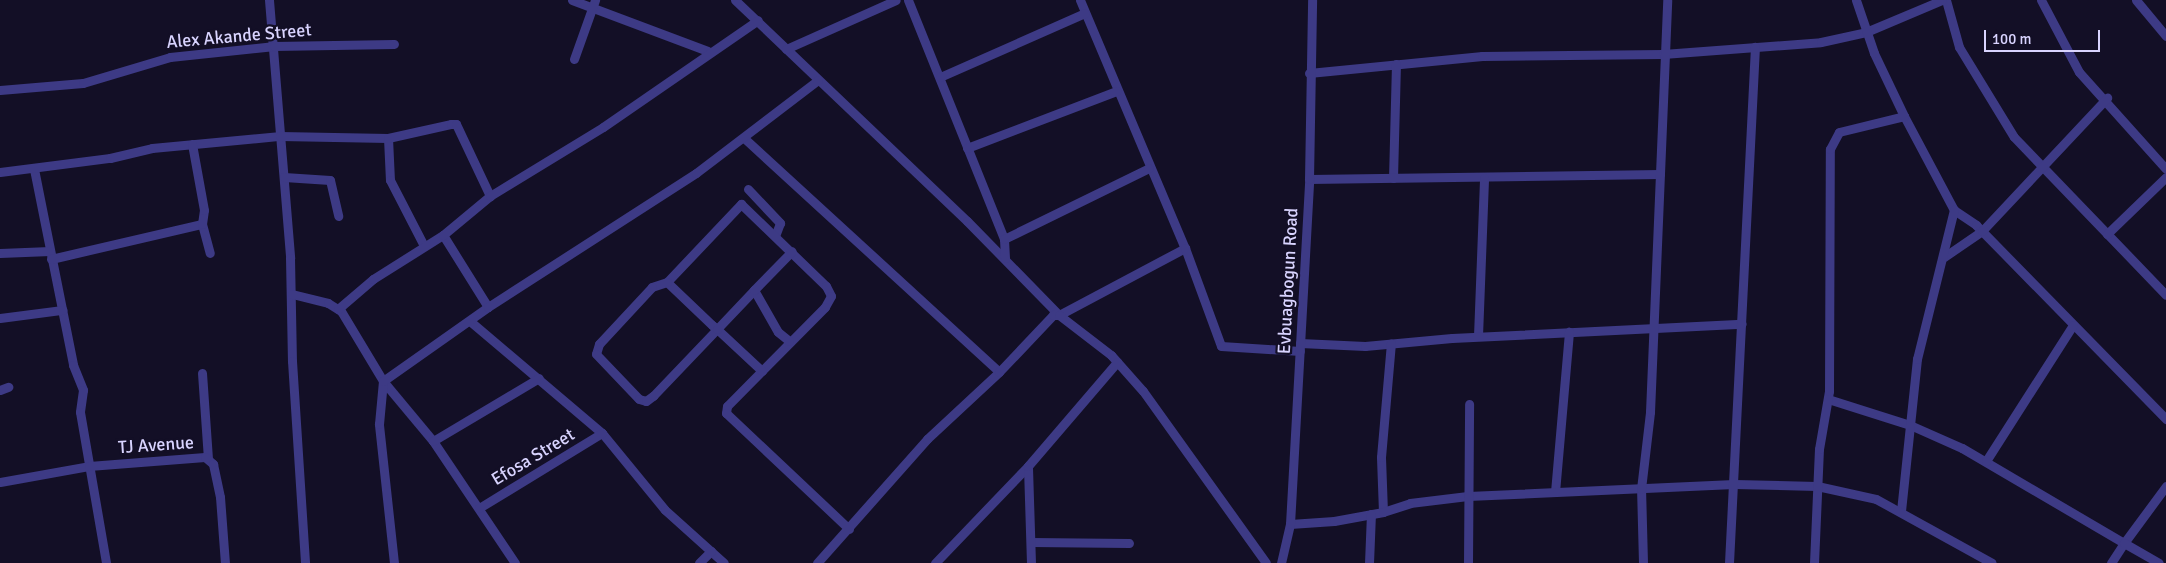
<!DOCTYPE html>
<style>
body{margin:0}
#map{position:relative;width:2166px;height:563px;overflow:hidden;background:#130f26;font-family:Signika,sans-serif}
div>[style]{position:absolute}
.minor>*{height:9px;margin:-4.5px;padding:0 4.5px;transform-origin:4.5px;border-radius:4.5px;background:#3d3a85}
span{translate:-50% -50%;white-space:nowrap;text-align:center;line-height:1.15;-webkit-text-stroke:4.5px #130f26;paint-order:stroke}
.street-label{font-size:18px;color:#d9d4ff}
.scale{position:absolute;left:1984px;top:30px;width:116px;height:22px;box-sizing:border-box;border:2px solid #d9d4ff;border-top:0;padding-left:6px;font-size:15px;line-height:18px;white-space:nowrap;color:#d9d4ff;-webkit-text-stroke:4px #130f26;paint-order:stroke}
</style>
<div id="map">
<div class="minor">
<i style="left:269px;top:0;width:259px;rotate:85.3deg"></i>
<i style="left:290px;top:258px;width:103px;rotate:88.9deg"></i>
<i style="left:292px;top:361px;width:202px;rotate:86.3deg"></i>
<i style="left:572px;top:0;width:145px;rotate:20.6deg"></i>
<i style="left:735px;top:0;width:320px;rotate:43.6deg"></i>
<i style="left:967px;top:221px;width:132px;rotate:45.6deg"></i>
<i style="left:1059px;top:315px;width:143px;rotate:-28deg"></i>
<i style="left:908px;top:0;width:258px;rotate:68.1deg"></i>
<i style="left:1004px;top:239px;width:19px;rotate:87deg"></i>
<i style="left:1080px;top:0;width:269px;rotate:67.1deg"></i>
<i style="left:1185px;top:248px;width:104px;rotate:69.8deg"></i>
<i style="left:1221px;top:346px;width:79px;rotate:3.6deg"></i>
<i style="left:1946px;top:0;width:49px;rotate:74.5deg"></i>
<i style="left:1959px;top:47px;width:105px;rotate:58.6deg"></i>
<i style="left:2014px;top:137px;width:219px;rotate:46.1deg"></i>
<i style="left:2041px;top:0;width:81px;rotate:62.2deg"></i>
<i style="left:2079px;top:72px;width:130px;rotate:48.1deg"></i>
<i style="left:2136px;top:0;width:47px;rotate:50.2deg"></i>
<i style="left:786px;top:49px;width:120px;rotate:-24deg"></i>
<i style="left:574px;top:59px;width:63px;rotate:-70.4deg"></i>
<i style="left:1309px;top:73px;width:174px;rotate:-5.6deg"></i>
<i style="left:1482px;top:56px;width:181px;rotate:-0.6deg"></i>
<i style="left:1663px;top:54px;width:158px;rotate:-4.3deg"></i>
<i style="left:1821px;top:42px;width:46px;rotate:-12.5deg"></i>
<i style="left:1866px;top:32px;width:82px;rotate:-22.8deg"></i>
<i style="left:940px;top:77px;width:158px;rotate:-23.8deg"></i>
<i style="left:0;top:90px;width:83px;rotate:-4.8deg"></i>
<i style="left:83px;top:83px;width:91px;rotate:-16.6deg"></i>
<i style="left:170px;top:57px;width:105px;rotate:-6deg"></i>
<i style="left:274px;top:46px;width:120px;rotate:-1deg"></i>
<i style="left:1904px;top:116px;width:106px;rotate:62deg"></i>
<i style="left:1954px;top:210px;width:27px;rotate:34deg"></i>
<i style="left:1976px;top:225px;width:272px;rotate:45.6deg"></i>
<i style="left:388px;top:138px;width:42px;rotate:87.3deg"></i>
<i style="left:390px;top:180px;width:74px;rotate:62.7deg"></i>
<i style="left:744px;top:138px;width:346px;rotate:42.5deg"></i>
<i style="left:967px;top:148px;width:160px;rotate:-20.9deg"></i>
<i style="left:34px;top:169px;width:200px;rotate:78.7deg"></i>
<i style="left:73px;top:365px;width:27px;rotate:68deg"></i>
<i style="left:83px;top:390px;width:22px;rotate:98deg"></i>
<i style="left:80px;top:412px;width:153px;rotate:80.2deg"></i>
<i style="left:0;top:172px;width:111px;rotate:-7.3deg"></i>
<i style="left:110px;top:158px;width:43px;rotate:-13.4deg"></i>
<i style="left:152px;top:148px;width:129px;rotate:-5.4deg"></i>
<i style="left:280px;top:136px;width:108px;rotate:1.1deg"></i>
<i style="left:388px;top:138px;width:65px;rotate:-12.5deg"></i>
<i style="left:451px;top:124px;width:5px"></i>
<i style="left:456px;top:124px;width:80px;rotate:64.7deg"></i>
<i style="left:284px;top:177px;width:46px;rotate:3.7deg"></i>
<i style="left:330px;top:180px;width:37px;rotate:77deg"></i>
<i style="left:1393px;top:178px;width:114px;rotate:-88.5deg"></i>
<i style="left:1309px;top:179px;width:351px;rotate:-0.8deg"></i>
<i style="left:748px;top:189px;width:47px;rotate:46.7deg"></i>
<i style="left:780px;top:223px;width:14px;rotate:111deg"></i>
<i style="left:202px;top:224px;width:30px;rotate:75deg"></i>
<i style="left:2107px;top:234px;width:82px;rotate:-44deg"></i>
<i style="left:443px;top:235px;width:85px;rotate:58deg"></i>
<i style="left:1004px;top:239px;width:161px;rotate:-26.1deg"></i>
<i style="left:0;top:253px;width:50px;rotate:-2.3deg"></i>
<i style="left:1944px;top:257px;width:46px;rotate:-34.4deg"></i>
<i style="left:1982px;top:231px;width:183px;rotate:-46.8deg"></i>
<i style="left:51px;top:259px;width:155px;rotate:-13.1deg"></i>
<i style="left:202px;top:224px;width:14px;rotate:-82deg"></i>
<i style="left:204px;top:210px;width:67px;rotate:-100.3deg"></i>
<i style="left:667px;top:282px;width:108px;rotate:-46.5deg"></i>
<i style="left:741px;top:204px;width:118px;rotate:44deg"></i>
<i style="left:826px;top:286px;width:11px;rotate:63deg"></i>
<i style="left:831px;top:296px;width:13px;rotate:119deg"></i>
<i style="left:825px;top:307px;width:139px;rotate:134.7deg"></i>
<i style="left:727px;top:406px;width:7px;rotate:98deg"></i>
<i style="left:726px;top:413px;width:169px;rotate:43.3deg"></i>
<i style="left:754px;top:290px;width:48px;rotate:60.3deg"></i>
<i style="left:778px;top:332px;width:14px;rotate:39deg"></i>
<i style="left:292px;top:294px;width:37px;rotate:14deg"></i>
<i style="left:328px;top:303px;width:15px;rotate:32deg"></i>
<i style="left:341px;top:311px;width:82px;rotate:59deg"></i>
<i style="left:383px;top:381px;width:78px;rotate:50.2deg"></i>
<i style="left:433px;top:441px;width:147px;rotate:56.1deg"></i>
<i style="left:338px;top:309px;width:46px;rotate:-40.6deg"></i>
<i style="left:373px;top:279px;width:83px;rotate:-32.2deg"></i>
<i style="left:443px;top:235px;width:61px;rotate:-39.7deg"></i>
<i style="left:490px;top:196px;width:132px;rotate:-31.4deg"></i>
<i style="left:603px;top:127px;width:188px;rotate:-34.6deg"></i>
<i style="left:0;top:318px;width:63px;rotate:-7.4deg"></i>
<i style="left:471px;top:322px;width:172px;rotate:40.3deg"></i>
<i style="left:602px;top:433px;width:99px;rotate:50.7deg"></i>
<i style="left:665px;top:510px;width:79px;rotate:41.9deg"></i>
<i style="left:1478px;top:336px;width:158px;rotate:-87.8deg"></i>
<i style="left:1300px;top:343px;width:65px;rotate:2.6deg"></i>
<i style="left:1365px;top:346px;width:87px;rotate:-5.3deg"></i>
<i style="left:1452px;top:338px;width:290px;rotate:-2.8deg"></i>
<i style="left:762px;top:371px;width:62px;rotate:-137deg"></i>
<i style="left:717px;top:329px;width:6px;rotate:-141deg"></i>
<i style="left:712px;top:325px;width:62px;rotate:-136.3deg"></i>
<i style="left:667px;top:282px;width:16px;rotate:162deg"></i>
<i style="left:652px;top:287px;width:78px;rotate:132.9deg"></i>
<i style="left:599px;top:344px;width:10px;rotate:107deg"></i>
<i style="left:596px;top:354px;width:62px;rotate:46.3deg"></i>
<i style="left:639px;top:399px;width:7px;rotate:16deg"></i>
<i style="left:646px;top:401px;width:9px;rotate:-36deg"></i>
<i style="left:653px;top:396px;width:93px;rotate:-46.3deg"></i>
<i style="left:717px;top:329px;width:54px;rotate:-46.5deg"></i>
<i style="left:754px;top:290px;width:54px;rotate:-45.7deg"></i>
<i style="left:202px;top:373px;width:85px;rotate:86deg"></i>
<i style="left:0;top:390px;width:9px;rotate:-21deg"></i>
<i style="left:1828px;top:399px;width:86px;rotate:17.6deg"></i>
<i style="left:1910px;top:425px;width:57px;rotate:23.9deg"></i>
<i style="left:1962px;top:448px;width:188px;rotate:30.4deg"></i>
<i style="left:2124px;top:543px;width:71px;rotate:-53.6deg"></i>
<i style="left:433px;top:441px;width:123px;rotate:-30.7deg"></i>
<i style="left:1986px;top:461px;width:161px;rotate:-57.4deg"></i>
<i style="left:0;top:482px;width:90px;rotate:-10.2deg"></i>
<i style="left:89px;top:466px;width:116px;rotate:-4.4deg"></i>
<i style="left:205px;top:457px;width:11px;rotate:41deg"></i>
<i style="left:213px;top:464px;width:34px;rotate:78deg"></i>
<i style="left:220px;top:497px;width:66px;rotate:85.7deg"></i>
<i style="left:1555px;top:492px;width:161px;rotate:-85deg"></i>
<i style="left:479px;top:508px;width:144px;rotate:-31.4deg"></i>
<i style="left:1901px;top:511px;width:153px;rotate:-84deg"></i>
<i style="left:1917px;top:359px;width:154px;rotate:-76.1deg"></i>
<i style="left:1383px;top:512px;width:55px;rotate:-92.1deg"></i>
<i style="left:1381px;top:457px;width:114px;rotate:-85deg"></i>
<i style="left:1290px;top:524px;width:44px;rotate:-3.9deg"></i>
<i style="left:1334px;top:521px;width:50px;rotate:-10.4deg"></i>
<i style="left:1383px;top:512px;width:28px;rotate:-18deg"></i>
<i style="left:1410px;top:503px;width:58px;rotate:-6.9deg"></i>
<i style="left:1468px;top:496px;width:266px;rotate:-2.6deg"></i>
<i style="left:1734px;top:484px;width:83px;rotate:1.4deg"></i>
<i style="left:1817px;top:486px;width:60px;rotate:12.4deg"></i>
<i style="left:1876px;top:499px;width:132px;rotate:28.9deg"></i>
<i style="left:1031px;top:542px;width:98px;rotate:0.6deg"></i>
<i style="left:394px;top:563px;width:140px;rotate:-96.2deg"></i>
<i style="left:379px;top:424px;width:43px;rotate:-84.7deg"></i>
<i style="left:383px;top:381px;width:128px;rotate:-35.2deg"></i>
<i style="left:488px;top:307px;width:247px;rotate:-32.8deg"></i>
<i style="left:696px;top:173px;width:153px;rotate:-37.3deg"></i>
<i style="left:699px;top:563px;width:17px;rotate:-45deg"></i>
<i style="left:817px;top:563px;width:166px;rotate:-48.4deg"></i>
<i style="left:927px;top:439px;width:98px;rotate:-42.9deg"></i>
<i style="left:999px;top:372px;width:79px;rotate:-46.5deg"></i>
<i style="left:1053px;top:315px;width:6px"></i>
<i style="left:1059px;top:315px;width:66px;rotate:37.6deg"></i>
<i style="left:1111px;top:355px;width:48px;rotate:48.4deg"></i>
<i style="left:1143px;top:391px;width:211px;rotate:54.4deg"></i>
<i style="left:935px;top:563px;width:134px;rotate:-46.2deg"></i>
<i style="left:1031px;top:563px;width:97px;rotate:-91.8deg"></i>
<i style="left:1028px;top:466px;width:137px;rotate:-49.4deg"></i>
<i style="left:1281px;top:563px;width:40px;rotate:-77deg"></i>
<i style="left:1290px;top:524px;width:346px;rotate:-86.8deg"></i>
<i style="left:1309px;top:179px;width:179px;rotate:-89deg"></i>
<i style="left:1369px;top:563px;width:49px;rotate:-87.7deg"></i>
<i style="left:1468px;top:563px;width:159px;rotate:-89.6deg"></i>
<i style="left:1643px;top:563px;width:74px;rotate:-91.5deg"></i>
<i style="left:1641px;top:489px;width:78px;rotate:-83.3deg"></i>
<i style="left:1650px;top:412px;width:412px;rotate:-87.6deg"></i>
<i style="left:1729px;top:563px;width:517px;rotate:-87.12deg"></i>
<i style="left:1814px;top:563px;width:114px;rotate:-87.5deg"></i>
<i style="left:1819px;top:449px;width:59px;rotate:-80.2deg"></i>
<i style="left:1829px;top:391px;width:242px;rotate:-89.8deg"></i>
<i style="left:1830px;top:149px;width:19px;rotate:-62deg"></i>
<i style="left:1839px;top:132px;width:67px;rotate:-13.8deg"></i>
<i style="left:1904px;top:116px;width:70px;rotate:-115.5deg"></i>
<i style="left:1874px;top:53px;width:56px;rotate:-108.8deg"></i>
<i style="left:2111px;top:563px;width:24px;rotate:-57deg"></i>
<i style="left:2124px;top:543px;width:40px;rotate:29.7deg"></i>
</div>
<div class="street-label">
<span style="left:239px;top:36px;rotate:-5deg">Alex Akande Street</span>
<span style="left:1288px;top:281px;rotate:-87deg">Evbuagbogun Road</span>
<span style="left:156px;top:445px;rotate:-4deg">TJ Avenue</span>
<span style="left:533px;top:457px;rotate:-31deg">Efosa Street</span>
</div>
<div class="scale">100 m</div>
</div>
